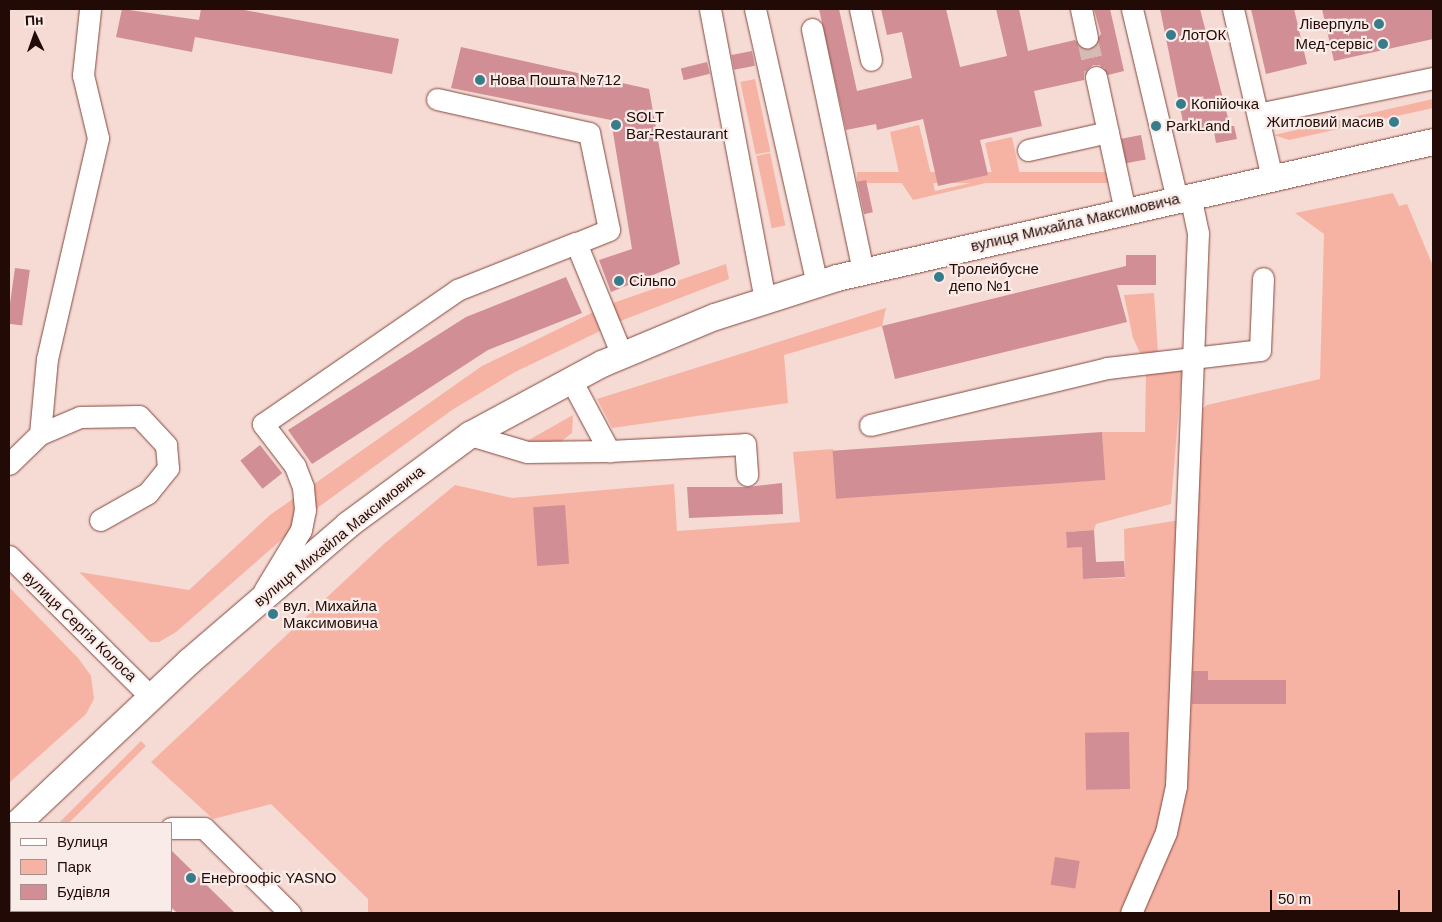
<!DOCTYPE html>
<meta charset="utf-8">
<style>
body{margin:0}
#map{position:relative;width:1442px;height:922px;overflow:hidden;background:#f6dad4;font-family:Helvetica,sans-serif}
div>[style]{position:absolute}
.green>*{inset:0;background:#f6b3a4;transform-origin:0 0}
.building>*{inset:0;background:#d18e94;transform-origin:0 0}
.minor-tunnel>*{height:21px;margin-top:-10.5px;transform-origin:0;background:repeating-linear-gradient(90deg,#d6bbb5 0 21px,transparent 0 32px)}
.roads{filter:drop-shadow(0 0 1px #82483c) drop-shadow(0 0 1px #82483c)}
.minor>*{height:21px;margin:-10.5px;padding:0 10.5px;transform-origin:10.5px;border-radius:10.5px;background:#fff}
.major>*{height:26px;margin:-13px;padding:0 13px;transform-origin:13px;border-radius:13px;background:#fff}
.dots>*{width:14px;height:14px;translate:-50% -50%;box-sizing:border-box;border:2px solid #f9ebe8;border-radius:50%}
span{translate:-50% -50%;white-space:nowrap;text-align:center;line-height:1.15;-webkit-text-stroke:4.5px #f9ebe8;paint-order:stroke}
.poi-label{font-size:15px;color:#220b07}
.right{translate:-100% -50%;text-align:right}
.left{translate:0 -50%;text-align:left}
.street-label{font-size:15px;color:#220b07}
.frame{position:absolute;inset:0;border:10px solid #220b07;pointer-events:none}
.legend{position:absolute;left:10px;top:822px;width:162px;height:90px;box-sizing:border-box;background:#f9ebe8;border:1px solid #a3918e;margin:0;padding:6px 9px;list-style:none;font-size:15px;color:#220b07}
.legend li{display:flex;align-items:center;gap:10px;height:25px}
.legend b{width:25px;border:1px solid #a3918e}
.north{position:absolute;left:10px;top:10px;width:50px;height:50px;-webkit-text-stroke:4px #f9ebe8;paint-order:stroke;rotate:357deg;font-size:14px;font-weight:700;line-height:20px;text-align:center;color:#220b07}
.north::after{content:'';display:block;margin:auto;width:18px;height:22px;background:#220b07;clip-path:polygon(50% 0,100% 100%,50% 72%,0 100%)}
.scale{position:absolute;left:1270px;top:890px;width:130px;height:22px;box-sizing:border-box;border:2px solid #220b07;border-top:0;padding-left:6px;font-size:15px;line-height:18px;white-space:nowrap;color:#220b07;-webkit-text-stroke:4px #f9ebe8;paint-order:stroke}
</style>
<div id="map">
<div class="green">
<i style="left:755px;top:79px;width:74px;height:15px;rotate:78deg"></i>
<i style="clip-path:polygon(1433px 99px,1433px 108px,1289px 140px,1274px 135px)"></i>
<i style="clip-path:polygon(919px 125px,935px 191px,993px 178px,985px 143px,1012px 137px,1020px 175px,913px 200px,901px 182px,890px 132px)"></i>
<i style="left:770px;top:153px;width:74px;height:14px;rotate:78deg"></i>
<i style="left:1111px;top:172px;width:11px;height:254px;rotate:90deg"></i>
<i style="clip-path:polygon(1393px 193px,1399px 206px,1407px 204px,1433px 266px,1433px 913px,1144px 913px,1176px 832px,1196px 414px,1207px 405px,1320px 379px,1324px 234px,1295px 213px)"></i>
<i style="clip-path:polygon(726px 264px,729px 279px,623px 320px,515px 372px,452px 410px,320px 506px,176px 632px,159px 642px,150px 642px,79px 572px,189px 590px,270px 515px,482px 366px,610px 304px)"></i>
<i style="clip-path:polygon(1154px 293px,1158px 353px,1140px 353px,1133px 338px,1124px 295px)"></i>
<i style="clip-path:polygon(886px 308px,882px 326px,784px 355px,788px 403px,612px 428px,597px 399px)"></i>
<i style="clip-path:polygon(1182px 370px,1171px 504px,1096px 524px,1094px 530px,1066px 532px,1067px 548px,1095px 546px,1083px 564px,1083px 579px,1125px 578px,1124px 529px,1180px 520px,1170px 789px,1160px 830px,1123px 913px,368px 913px,368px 899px,271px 804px,213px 819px,151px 762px,385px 543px,455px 485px,512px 498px,674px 484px,677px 531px,800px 522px,793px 452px,833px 449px,837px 496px,1105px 480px,1102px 432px,1145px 432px,1146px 373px)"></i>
<i style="clip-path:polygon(573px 415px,572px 433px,559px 443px,527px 441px)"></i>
<i style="clip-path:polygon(9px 587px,79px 659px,91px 676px,94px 699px,86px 714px,9px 783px)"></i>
<i style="left:141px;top:741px;width:7px;height:120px;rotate:45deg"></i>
</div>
<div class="building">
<i style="clip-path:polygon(122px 9px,199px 20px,201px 9px,239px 9px,399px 39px,392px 74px,195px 37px,192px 52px,116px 37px)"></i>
<i style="clip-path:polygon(819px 9px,839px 9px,857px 91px,912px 78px,902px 32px,887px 35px,881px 9px,946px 9px,960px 67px,1007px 56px,996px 9px,1019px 9px,1028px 51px,1075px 40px,1083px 49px,1090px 49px,1101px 34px,1094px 9px,1110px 9px,1124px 71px,1108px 75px,1100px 65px,1093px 65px,1084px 73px,1084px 80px,1034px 91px,1042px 126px,980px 140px,988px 175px,938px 186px,923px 119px,877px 130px,876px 124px,846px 130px)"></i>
<i style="clip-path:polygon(1160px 9px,1200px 9px,1230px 126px,1234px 126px,1237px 139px,1216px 143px,1213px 126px,1185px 132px)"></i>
<i style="clip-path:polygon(1251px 9px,1294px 9px,1307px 64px,1266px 74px)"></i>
<i style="clip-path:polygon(1322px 9px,1433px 9px,1433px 39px,1334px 61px)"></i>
<i style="clip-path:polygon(461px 47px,649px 89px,680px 264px,611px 292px,599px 260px,632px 249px,611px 120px,451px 88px)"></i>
<i style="left:752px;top:51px;width:15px;height:21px;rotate:79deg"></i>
<i style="left:707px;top:62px;width:12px;height:27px;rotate:76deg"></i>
<i style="left:1141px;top:135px;width:25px;height:20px;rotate:79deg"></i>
<i style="left:866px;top:180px;width:33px;height:9px;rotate:78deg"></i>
<i style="clip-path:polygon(1126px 255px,1156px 255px,1156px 285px,1117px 285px,1127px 322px,895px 379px,882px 326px,1126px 266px)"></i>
<i style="left:15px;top:268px;width:15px;height:56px;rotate:8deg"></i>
<i style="clip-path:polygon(566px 277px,582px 313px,488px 350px,312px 464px,288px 430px,466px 317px)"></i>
<i style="left:1102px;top:432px;width:48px;height:270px;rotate:86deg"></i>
<i style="left:260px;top:445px;width:36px;height:25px;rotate:52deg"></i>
<i style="clip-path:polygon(782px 483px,783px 514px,689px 518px,687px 487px,747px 487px)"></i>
<i style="left:565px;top:505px;width:59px;height:32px;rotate:86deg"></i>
<i style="clip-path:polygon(1094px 530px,1096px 562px,1124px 561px,1125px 577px,1083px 579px,1082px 547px,1067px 548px,1066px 532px)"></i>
<i style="clip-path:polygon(1193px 671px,1208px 671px,1208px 680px,1286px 680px,1286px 704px,1192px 704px)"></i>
<i style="left:1129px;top:732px;width:57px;height:44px;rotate:89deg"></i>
<i style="clip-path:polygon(171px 850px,235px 913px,177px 913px,171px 907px)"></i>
<i style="left:1055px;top:857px;width:25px;height:28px;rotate:9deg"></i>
</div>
<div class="minor-tunnel">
<i style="left:1087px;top:37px;width:41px;rotate:77.3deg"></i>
</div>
<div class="roads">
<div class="minor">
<i style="left:710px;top:9px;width:295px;rotate:79.3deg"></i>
<i style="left:755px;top:9px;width:282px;rotate:77.3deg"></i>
<i style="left:860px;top:9px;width:52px;rotate:77.8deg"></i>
<i style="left:1081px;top:9px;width:29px;rotate:78deg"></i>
<i style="left:1132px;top:9px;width:195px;rotate:76.7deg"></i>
<i style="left:1233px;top:9px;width:173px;rotate:77deg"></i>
<i style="left:812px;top:29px;width:248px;rotate:78.1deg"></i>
<i style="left:1096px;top:77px;width:137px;rotate:77.8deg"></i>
<i style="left:437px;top:99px;width:156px;rotate:12.6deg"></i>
<i style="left:589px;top:133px;width:99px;rotate:78.3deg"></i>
<i style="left:609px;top:230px;width:35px;rotate:158deg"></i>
<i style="left:1258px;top:114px;width:179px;rotate:-11.6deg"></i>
<i style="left:1028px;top:150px;width:82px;rotate:-12.7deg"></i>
<i style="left:571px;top:380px;width:81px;rotate:61.8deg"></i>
<i style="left:609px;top:451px;width:136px;rotate:-2.9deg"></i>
<i style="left:745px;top:444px;width:31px;rotate:86deg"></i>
<i style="left:870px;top:425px;width:244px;rotate:-13.5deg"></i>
<i style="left:1107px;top:368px;width:154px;rotate:-6.7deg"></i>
<i style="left:1260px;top:350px;width:72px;rotate:-87.6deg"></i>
<i style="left:40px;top:434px;width:75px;rotate:-84.7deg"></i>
<i style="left:47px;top:359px;width:227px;rotate:-77deg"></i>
<i style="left:98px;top:138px;width:65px;rotate:-103.4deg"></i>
<i style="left:83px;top:75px;width:66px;rotate:-83.9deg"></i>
<i style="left:470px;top:435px;width:59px;rotate:16.6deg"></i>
<i style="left:527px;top:452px;width:82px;rotate:-0.7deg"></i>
<i style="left:9px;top:464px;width:43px;rotate:-44.1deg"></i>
<i style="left:40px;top:434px;width:43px;rotate:-23deg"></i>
<i style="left:80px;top:417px;width:59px;rotate:-1deg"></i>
<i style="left:139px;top:416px;width:40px;rotate:47deg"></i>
<i style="left:166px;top:445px;width:23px;rotate:85deg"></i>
<i style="left:168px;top:468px;width:32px;rotate:129deg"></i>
<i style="left:148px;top:493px;width:55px;rotate:150.6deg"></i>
<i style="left:9px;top:556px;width:200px;rotate:44.8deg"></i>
<i style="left:264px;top:591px;width:71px;rotate:-58.8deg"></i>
<i style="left:301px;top:530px;width:20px;rotate:-79deg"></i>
<i style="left:305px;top:510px;width:23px;rotate:-95deg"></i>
<i style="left:303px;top:487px;width:22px;rotate:-111deg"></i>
<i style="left:295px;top:466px;width:53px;rotate:-127.3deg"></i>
<i style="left:263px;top:424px;width:236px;rotate:-34.6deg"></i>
<i style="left:457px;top:290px;width:128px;rotate:-21.6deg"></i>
<i style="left:576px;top:243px;width:121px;rotate:67.7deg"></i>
<i style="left:171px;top:828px;width:33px"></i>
<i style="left:204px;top:828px;width:121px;rotate:44.7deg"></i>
<i style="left:9px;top:899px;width:3px;rotate:-45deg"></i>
<i style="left:1131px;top:913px;width:88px;rotate:-66.6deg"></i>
<i style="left:1166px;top:832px;width:47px;rotate:-77.7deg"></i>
<i style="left:1176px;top:786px;width:553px;rotate:-87.72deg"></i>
<i style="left:1198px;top:233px;width:38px;rotate:-102deg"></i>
</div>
<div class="major">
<i style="left:18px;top:823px;width:235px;rotate:-43.3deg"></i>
<i style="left:189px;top:662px;width:210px;rotate:-40.7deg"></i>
<i style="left:348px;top:525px;width:152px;rotate:-36.4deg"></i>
<i style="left:470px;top:435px;width:150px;rotate:-28.3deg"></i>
<i style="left:602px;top:364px;width:122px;rotate:-22.6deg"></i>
<i style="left:715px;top:317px;width:128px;rotate:-17.7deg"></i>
<i style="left:837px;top:278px;width:611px;rotate:-12.85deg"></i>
</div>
</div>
<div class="dots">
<i style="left:1379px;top:24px;background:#377c8a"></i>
<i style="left:1171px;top:35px;background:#377c8a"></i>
<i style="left:1383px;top:44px;background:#377c8a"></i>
<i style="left:480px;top:80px;background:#377c8a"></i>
<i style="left:1181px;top:104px;background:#377c8a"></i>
<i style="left:1394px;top:122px;background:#377c8a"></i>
<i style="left:616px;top:125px;background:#377c8a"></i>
<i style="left:1156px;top:126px;background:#377c8a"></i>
<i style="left:939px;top:277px;background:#377c8a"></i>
<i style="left:619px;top:281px;background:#377c8a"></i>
<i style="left:273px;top:614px;background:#377c8a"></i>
<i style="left:191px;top:878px;background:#377c8a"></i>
</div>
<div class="poi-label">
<span class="right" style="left:1369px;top:24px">Ліверпуль</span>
<span class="left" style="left:1181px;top:35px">ЛотОК</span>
<span class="right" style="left:1373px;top:44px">Мед-сервіс</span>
<span class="left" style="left:490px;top:80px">Нова Пошта №712</span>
<span class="left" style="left:1191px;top:104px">Копійочка</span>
<span class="left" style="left:626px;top:125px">SOLT<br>Bar-Restaurant</span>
<span class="right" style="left:1384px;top:122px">Житловий масив</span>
<span class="left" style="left:1166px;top:126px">ParkLand</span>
<span class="left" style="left:949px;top:277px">Тролейбусне<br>депо №1</span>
<span class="left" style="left:629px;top:281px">Сільпо</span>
<span class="left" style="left:283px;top:614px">вул. Михайла<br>Максимовича</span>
<span class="left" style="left:201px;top:878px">Енергоофіс YASNO</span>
</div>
<div class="street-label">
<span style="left:1075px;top:222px;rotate:-13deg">вулиця Михайла Максимовича</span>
<span style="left:339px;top:536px;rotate:-39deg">вулиця Михайла Максимовича</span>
<span style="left:80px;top:626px;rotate:44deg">вулиця Сергія Колоса</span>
</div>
<div class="frame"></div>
<ul class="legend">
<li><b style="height:6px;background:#fff"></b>Вулиця</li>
<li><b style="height:14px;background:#f6b3a4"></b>Парк</li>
<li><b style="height:14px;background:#d18e94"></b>Будівля</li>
</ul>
<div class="north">Пн</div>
<div class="scale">50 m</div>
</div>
